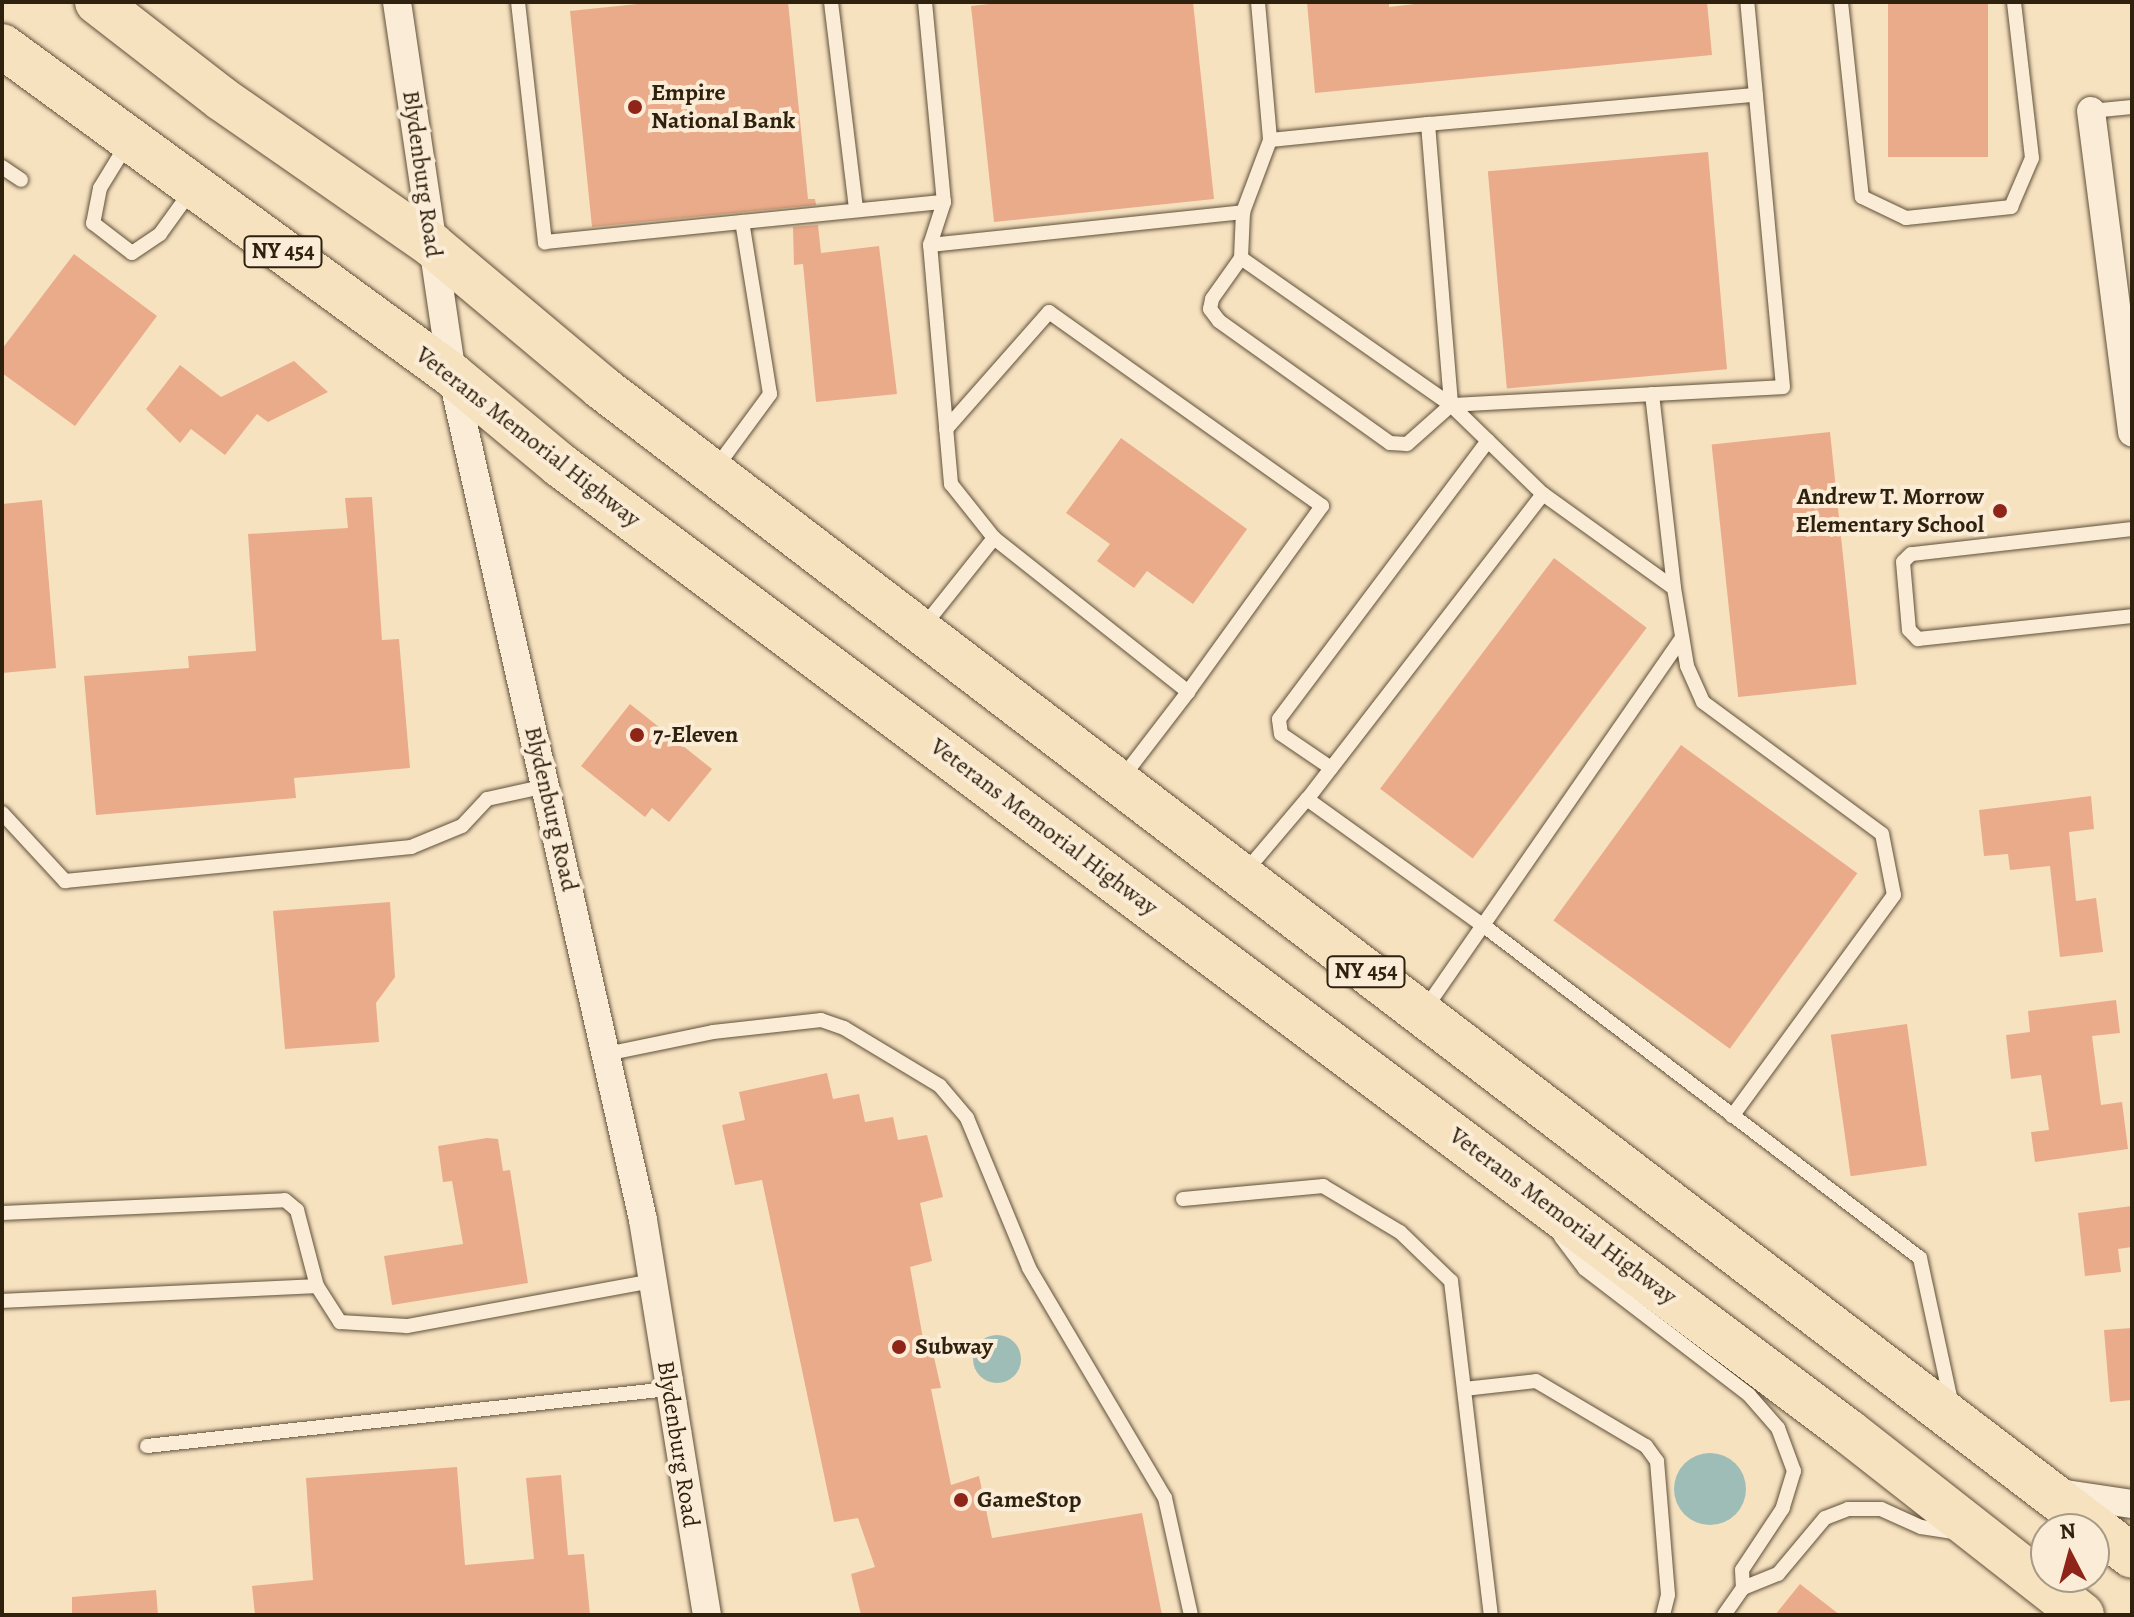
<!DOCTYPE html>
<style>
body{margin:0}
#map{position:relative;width:2134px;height:1617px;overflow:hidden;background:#f7e2c0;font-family:Alegreya,serif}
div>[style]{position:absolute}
.water>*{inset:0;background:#9ebdb7}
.round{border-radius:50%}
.building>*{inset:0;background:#eaab8a;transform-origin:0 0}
.roads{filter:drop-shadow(0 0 2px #60513a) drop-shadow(0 0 2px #60513a)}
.lane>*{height:14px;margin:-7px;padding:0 7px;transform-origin:7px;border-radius:7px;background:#faecd6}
.street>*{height:28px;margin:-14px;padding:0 14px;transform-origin:14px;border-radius:14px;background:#faecd6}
.highway>*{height:44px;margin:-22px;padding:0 22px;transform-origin:22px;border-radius:22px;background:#f7e2c0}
.dots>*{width:22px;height:22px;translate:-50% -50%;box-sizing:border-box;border:4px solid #faecd6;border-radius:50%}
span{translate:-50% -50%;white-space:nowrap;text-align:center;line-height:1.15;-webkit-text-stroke:8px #faecd6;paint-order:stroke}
.shield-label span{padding:2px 6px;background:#faecd6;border:2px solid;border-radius:6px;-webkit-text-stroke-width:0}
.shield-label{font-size:22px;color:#2e210e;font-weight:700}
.poi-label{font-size:24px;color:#2e210e;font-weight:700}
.left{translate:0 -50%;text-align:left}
.right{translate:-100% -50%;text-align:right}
.street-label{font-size:24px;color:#2e210e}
.frame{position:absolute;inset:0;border:4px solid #2e210e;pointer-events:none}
.north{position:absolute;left:2030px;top:1513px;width:80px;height:80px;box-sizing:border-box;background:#faecd6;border:2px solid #a89b86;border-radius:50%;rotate:354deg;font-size:22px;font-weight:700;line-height:32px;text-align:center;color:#2e210e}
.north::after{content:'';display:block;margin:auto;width:28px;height:36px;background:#8f2418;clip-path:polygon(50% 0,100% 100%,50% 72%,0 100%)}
</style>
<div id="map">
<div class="water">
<i class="round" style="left:973px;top:1335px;width:48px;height:48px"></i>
<i class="round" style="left:1674px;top:1453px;width:72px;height:72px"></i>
</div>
<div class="building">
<i style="clip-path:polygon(657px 2px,788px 2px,808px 199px,815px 199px,816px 205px,592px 227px,570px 11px)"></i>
<i style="clip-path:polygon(1008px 2px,1193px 2px,1214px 199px,994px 222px,971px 6px)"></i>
<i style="clip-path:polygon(1307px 2px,1389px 2px,1389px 7px,1432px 2px,1707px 2px,1712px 55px,1315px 93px)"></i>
<i style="left:1888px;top:2px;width:100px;height:155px"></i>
<i style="left:1708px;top:152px;width:218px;height:221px;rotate:85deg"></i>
<i style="clip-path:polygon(818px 225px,821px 253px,879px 246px,897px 394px,816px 402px,803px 264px,794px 265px,793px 227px)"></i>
<i style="clip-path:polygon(74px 254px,157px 316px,75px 426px,2px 373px,2px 349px)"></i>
<i style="clip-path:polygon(294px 361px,328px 392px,268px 422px,257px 414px,225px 455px,191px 429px,180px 443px,146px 409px,180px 365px,221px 397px)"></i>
<i style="left:1830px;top:432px;width:254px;height:119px;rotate:84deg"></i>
<i style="clip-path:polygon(1121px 438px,1247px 529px,1193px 604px,1147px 571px,1134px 588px,1097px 561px,1110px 544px,1066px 513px)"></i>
<i style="clip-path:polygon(372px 497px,382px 640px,399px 639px,410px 768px,294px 778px,296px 798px,96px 815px,84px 676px,189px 668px,188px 656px,256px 651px,248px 534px,348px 528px,345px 498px)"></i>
<i style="clip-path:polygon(42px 500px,56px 668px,2px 673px,2px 504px)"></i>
<i style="left:1554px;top:558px;width:116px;height:289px;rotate:37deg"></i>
<i style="clip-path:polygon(630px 704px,712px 769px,669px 822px,652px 808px,645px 817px,581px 766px)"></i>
<i style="left:1681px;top:745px;width:218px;height:217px;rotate:36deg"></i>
<i style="clip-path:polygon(2091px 796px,2094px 829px,2069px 832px,2076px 901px,2096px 898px,2103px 952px,2060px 957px,2050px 866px,2010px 870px,2008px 854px,1984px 856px,1979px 810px)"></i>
<i style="clip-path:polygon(390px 902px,395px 977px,376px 1003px,379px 1042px,285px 1049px,273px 911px)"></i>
<i style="clip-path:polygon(2116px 1000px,2120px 1033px,2092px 1036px,2101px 1105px,2122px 1102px,2128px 1149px,2035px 1162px,2031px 1132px,2049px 1130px,2041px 1075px,2011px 1079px,2006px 1035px,2030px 1032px,2028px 1011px)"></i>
<i style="left:1907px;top:1024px;width:143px;height:77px;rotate:82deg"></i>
<i style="clip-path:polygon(827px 1073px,833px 1099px,859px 1094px,865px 1122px,893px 1117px,898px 1140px,927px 1135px,943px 1197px,920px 1203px,932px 1261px,910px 1267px,926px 1355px,933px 1353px,941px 1388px,931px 1389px,951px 1485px,979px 1476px,992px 1538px,1142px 1513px,1162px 1615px,861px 1615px,851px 1574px,875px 1567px,858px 1518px,834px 1522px,762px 1180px,735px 1185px,722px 1125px,745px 1120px,739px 1092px)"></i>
<i style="clip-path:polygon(487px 1138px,498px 1139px,503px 1171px,510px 1170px,528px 1283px,392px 1305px,384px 1256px,463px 1244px,452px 1181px,443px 1182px,438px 1146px)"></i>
<i style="clip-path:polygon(2132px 1206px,2132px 1247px,2118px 1249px,2121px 1272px,2085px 1276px,2078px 1213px)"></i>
<i style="clip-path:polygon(2132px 1328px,2132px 1400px,2110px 1402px,2104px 1330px)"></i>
<i style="clip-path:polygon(457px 1467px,465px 1565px,534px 1559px,526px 1478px,561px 1475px,568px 1555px,584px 1554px,590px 1615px,255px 1615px,252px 1586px,313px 1580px,306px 1478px)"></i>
<i style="clip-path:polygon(1800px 1584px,1840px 1615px,1775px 1615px)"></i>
<i style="clip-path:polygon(156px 1590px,158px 1615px,72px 1615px,72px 1597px)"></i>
</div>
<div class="roads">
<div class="lane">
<i style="left:518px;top:2px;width:242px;rotate:83.6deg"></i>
<i style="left:545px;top:242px;width:198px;rotate:-5.8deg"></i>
<i style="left:831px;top:2px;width:209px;rotate:83.1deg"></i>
<i style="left:925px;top:2px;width:201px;rotate:84.6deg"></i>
<i style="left:1258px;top:2px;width:139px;rotate:85deg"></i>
<i style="left:1841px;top:2px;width:196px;rotate:83.9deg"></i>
<i style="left:1862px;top:197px;width:49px;rotate:25.5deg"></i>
<i style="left:1906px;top:218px;width:106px;rotate:-6deg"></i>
<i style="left:2011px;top:207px;width:53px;rotate:-66.8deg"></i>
<i style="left:2032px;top:158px;width:157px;rotate:-96.6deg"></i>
<i style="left:2091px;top:111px;width:41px;rotate:-5.6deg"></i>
<i style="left:1428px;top:124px;width:329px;rotate:-5.1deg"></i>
<i style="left:127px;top:144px;width:52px;rotate:121.5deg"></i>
<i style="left:100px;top:188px;width:36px;rotate:101deg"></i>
<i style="left:93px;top:223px;width:49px;rotate:37.6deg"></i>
<i style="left:132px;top:253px;width:34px;rotate:-34deg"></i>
<i style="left:160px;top:234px;width:53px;rotate:-54.2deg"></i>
<i style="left:2px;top:167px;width:23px;rotate:34deg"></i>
<i style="left:1243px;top:212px;width:46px;rotate:92.5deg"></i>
<i style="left:1241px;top:258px;width:256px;rotate:35deg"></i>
<i style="left:1451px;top:405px;width:332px;rotate:-3.1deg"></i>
<i style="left:1783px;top:387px;width:387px;rotate:-95.3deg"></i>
<i style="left:1241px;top:258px;width:50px;rotate:125.3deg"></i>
<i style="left:1212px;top:299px;width:10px;rotate:101deg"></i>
<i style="left:1210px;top:309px;width:15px;rotate:53deg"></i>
<i style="left:1219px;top:321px;width:210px;rotate:35.5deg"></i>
<i style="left:1390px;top:443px;width:17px;rotate:3deg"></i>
<i style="left:1407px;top:444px;width:59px;rotate:-41.6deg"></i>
<i style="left:1652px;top:394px;width:195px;rotate:83.5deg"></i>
<i style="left:946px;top:429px;width:156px;rotate:-48.6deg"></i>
<i style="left:1049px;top:312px;width:335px;rotate:35.4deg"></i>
<i style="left:1322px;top:506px;width:229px;rotate:125.8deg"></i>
<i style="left:715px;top:469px;width:93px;rotate:-53.7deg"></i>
<i style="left:770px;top:394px;width:174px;rotate:-99.2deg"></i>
<i style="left:742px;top:222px;width:203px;rotate:-5.7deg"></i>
<i style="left:944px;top:202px;width:45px;rotate:108deg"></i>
<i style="left:1543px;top:494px;width:161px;rotate:35.7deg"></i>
<i style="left:1674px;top:588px;width:79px;rotate:80.5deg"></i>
<i style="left:1687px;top:666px;width:39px;rotate:66deg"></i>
<i style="left:1703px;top:702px;width:222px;rotate:36.4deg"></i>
<i style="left:1882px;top:834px;width:62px;rotate:78.9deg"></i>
<i style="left:1894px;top:895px;width:274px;rotate:126.2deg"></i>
<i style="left:2132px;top:529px;width:222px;rotate:173.5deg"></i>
<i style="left:1911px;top:554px;width:11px;rotate:135deg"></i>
<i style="left:1903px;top:562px;width:68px;rotate:85deg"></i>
<i style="left:1909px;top:630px;width:13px;rotate:45deg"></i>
<i style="left:1918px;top:639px;width:215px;rotate:-6.1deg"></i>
<i style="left:994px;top:538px;width:248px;rotate:38.4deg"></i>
<i style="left:1188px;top:692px;width:108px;rotate:127.5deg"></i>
<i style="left:923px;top:627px;width:114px;rotate:-51.4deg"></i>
<i style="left:994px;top:538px;width:69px;rotate:-128.5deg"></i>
<i style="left:951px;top:484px;width:240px;rotate:-95deg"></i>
<i style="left:930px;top:245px;width:315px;rotate:-6deg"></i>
<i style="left:1243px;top:212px;width:77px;rotate:-69.4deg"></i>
<i style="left:1270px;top:140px;width:159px;rotate:-5.8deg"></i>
<i style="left:1428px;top:124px;width:282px;rotate:85.3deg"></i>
<i style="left:1451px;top:405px;width:128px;rotate:44.1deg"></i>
<i style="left:1543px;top:494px;width:386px;rotate:127.7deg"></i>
<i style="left:1307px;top:799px;width:218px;rotate:35.7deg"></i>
<i style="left:1484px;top:926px;width:548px;rotate:37.29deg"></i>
<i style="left:1920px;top:1258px;width:151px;rotate:77.8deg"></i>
<i style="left:1331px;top:768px;width:60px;rotate:-145.8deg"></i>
<i style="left:1281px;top:734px;width:15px;rotate:-98deg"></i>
<i style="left:1279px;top:719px;width:348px;rotate:-53.1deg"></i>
<i style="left:2px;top:813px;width:93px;rotate:47.2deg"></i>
<i style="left:65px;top:881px;width:348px;rotate:-5.6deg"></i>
<i style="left:411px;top:847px;width:55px;rotate:-22.4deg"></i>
<i style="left:462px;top:826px;width:37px;rotate:-47deg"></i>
<i style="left:487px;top:799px;width:60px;rotate:-12.4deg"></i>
<i style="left:1245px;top:872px;width:96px;rotate:-49.7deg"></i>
<i style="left:1425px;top:1009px;width:451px;rotate:-55.3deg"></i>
<i style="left:606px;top:1054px;width:109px;rotate:-11.6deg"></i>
<i style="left:713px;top:1032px;width:109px;rotate:-6.3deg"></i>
<i style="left:821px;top:1020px;width:24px;rotate:19deg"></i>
<i style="left:844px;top:1028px;width:112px;rotate:31.1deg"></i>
<i style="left:940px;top:1086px;width:42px;rotate:49.8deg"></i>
<i style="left:967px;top:1118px;width:162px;rotate:67.5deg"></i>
<i style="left:1029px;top:1268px;width:267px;rotate:59.4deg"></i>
<i style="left:1165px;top:1498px;width:120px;rotate:77.5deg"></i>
<i style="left:1183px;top:1199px;width:141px;rotate:-5.3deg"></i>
<i style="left:1323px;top:1186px;width:90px;rotate:30.9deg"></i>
<i style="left:1400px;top:1232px;width:71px;rotate:43.9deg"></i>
<i style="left:1451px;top:1281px;width:336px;rotate:83.2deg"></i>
<i style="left:2px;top:1213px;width:283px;rotate:-2.6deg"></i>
<i style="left:285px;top:1200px;width:16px;rotate:40deg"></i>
<i style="left:297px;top:1210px;width:79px;rotate:75.3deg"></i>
<i style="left:317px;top:1286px;width:43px;rotate:57.4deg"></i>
<i style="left:340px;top:1322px;width:67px;rotate:3.4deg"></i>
<i style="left:407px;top:1326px;width:249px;rotate:-10.4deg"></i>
<i style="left:1561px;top:1237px;width:40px;rotate:53deg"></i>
<i style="left:1585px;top:1269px;width:207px;rotate:37.5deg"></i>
<i style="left:1749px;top:1395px;width:44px;rotate:48.7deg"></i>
<i style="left:1778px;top:1428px;width:46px;rotate:69.6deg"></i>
<i style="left:1794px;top:1471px;width:39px;rotate:107deg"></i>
<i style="left:1783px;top:1508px;width:74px;rotate:123.5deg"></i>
<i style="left:1742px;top:1570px;width:18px;rotate:87deg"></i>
<i style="left:2px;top:1301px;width:315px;rotate:-2.7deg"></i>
<i style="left:1464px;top:1389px;width:72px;rotate:-6.3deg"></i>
<i style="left:1536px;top:1381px;width:128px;rotate:30.6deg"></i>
<i style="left:1646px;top:1446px;width:19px;rotate:54deg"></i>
<i style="left:1657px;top:1461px;width:134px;rotate:85.3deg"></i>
<i style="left:1668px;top:1595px;width:21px;rotate:104deg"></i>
<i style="left:147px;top:1446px;width:524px;rotate:-6.24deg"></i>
<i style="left:1724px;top:1615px;width:33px;rotate:-55deg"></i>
<i style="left:1743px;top:1588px;width:38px;rotate:-22deg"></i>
<i style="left:1778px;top:1574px;width:73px;rotate:-50deg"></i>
<i style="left:1825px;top:1518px;width:25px;rotate:-21deg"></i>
<i style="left:1848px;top:1509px;width:33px"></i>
<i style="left:1881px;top:1509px;width:44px;rotate:24.2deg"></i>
<i style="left:1921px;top:1527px;width:33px;rotate:9deg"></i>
</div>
<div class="street">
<i style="left:397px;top:2px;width:377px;rotate:81.6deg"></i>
<i style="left:452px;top:375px;width:866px;rotate:77.26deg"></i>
<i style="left:643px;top:1220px;width:400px;rotate:80.8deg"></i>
<i style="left:2091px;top:111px;width:324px;rotate:82.7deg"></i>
<i style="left:2058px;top:1493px;width:75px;rotate:8.5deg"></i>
</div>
<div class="highway">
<i style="left:97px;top:2px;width:158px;rotate:37.8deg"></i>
<i style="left:222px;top:99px;width:256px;rotate:34.8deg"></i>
<i style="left:432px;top:245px;width:221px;rotate:40deg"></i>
<i style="left:601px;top:387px;width:1926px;rotate:37.36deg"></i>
<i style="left:2px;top:46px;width:557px;rotate:36.17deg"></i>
<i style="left:452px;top:375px;width:141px;rotate:39.8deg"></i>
<i style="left:560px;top:465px;width:1611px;rotate:36.88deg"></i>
<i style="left:1849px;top:1432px;width:296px;rotate:38.1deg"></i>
</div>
</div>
<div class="dots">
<i style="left:635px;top:107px;background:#8f2418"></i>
<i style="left:2000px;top:511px;background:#8f2418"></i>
<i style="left:637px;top:735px;background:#8f2418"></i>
<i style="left:899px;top:1347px;background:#8f2418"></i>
<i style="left:961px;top:1500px;background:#8f2418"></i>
</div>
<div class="shield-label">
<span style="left:283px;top:252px">NY 454</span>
<span style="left:1366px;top:972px">NY 454</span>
</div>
<div class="poi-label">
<span class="left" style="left:651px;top:107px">Empire<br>National Bank</span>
<span class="right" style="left:1984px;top:511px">Andrew T. Morrow<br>Elementary School</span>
<span class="left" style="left:653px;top:735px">7-Eleven</span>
<span class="left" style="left:915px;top:1347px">Subway</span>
<span class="left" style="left:977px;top:1500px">GameStop</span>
</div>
<div class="street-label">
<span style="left:422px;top:174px;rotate:82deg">Blydenburg Road</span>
<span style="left:528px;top:437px;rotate:38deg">Veterans Memorial Highway</span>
<span style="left:551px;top:809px;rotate:77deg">Blydenburg Road</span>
<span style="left:1044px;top:827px;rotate:37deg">Veterans Memorial Highway</span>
<span style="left:1563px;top:1216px;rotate:37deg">Veterans Memorial Highway</span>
<span style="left:678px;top:1444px;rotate:81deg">Blydenburg Road</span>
</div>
<div class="frame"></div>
<div class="north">N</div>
</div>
